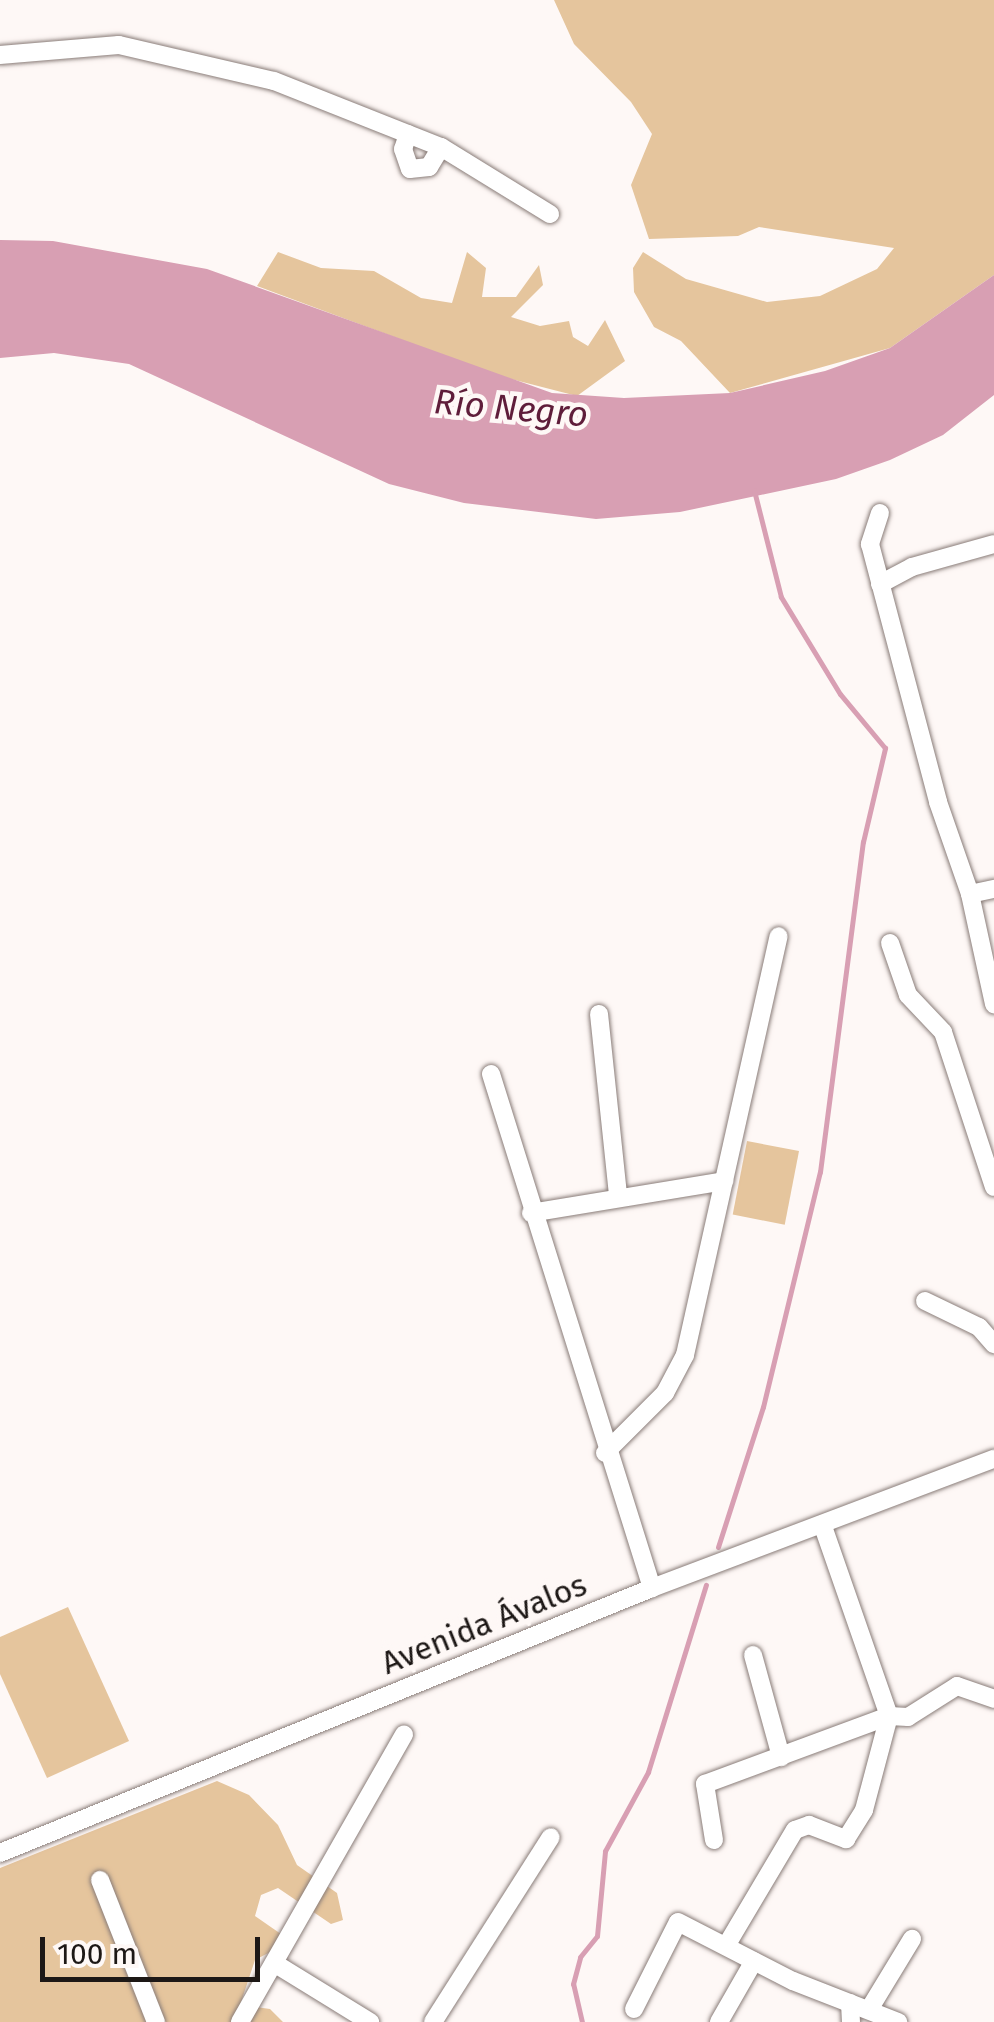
<!DOCTYPE html>
<meta charset="utf-8">
<style>
body{margin:0}
#map{position:relative;width:994px;height:2022px;overflow:hidden;background:#fef8f6;font-family:"Fira Sans",sans-serif}
div>[style]{position:absolute}
.green>*{inset:0;background:#e5c59d;transform-origin:0 0}
.water>*{inset:0;background:#d89fb3}
.stream>*{height:5px;margin:-2.5px;padding:0 2.5px;transform-origin:2.5px;border-radius:2.5px;background:#d89fb3}
.roads{filter:drop-shadow(0 0 2px #897c78) drop-shadow(0 0 2px #897c78)}
.minor>*{height:18px;margin:-9px;padding:0 9px;transform-origin:9px;border-radius:9px;background:#fff}
span{translate:-50% -50%;white-space:nowrap;text-align:center;line-height:1.15;-webkit-text-stroke:9px #fef8f6;paint-order:stroke}
.street-label{font-size:32px;color:#1d1816}
.water-label{font-size:35px;color:#5f1d3a;font-style:italic}
.scale{position:absolute;left:40px;top:1937px;width:220px;height:45px;box-sizing:border-box;border:5px solid #1d1816;border-top:0;padding-left:12px;font-size:30px;line-height:35px;white-space:nowrap;color:#1d1816;-webkit-text-stroke:8px #fef8f6;paint-order:stroke}
</style>
<div id="map">
<div class="green">
<i style="clip-path:polygon(554px 0,994px 0,994px 275px,890px 348px,730px 393px,681px 341px,654px 327px,634px 292px,633px 268px,643px 252px,686px 279px,767px 302px,820px 296px,877px 269px,894px 248px,759px 227px,738px 236px,649px 239px,631px 185px,652px 134px,631px 102px,574px 44px)"></i>
<i style="clip-path:polygon(278px 252px,321px 268px,374px 271px,421px 298px,452px 303px,467px 252px,486px 268px,482px 297px,516px 297px,539px 265px,543px 285px,511px 317px,540px 326px,569px 321px,573px 337px,588px 346px,605px 320px,625px 361px,577px 396px,499px 376px,257px 286px)"></i>
<i style="left:747px;top:1141px;width:53px;height:75px;rotate:11deg"></i>
<i style="clip-path:polygon(68px 1607px,129px 1741px,47px 1778px,0 1674px,0 1637px)"></i>
<i style="clip-path:polygon(217px 1781px,249px 1795px,278px 1825px,297px 1865px,337px 1893px,343px 1920px,331px 1924px,278px 1888px,261px 1895px,255px 1916px,291px 1941px,255px 1960px,240px 2005px,270px 2009px,283px 2022px,0 2022px,0 1868px)"></i>
</div>
<div class="water">
<i style="clip-path:polygon(0 240px,53px 241px,207px 269px,552px 393px,624px 398px,730px 393px,825px 371px,890px 348px,994px 275px,994px 395px,943px 435px,890px 460px,836px 479px,680px 512px,596px 519px,464px 503px,389px 484px,129px 364px,54px 353px,0 358px)"></i>
</div>
<div class="stream">
<i style="left:718px;top:1547px;width:147px;rotate:-72.2deg"></i>
<i style="left:763px;top:1407px;width:242px;rotate:-76.4deg"></i>
<i style="left:820px;top:1172px;width:333px;rotate:-82.6deg"></i>
<i style="left:863px;top:842px;width:97px;rotate:-76.8deg"></i>
<i style="left:885px;top:748px;width:70px;rotate:-129.8deg"></i>
<i style="left:840px;top:694px;width:114px;rotate:-121.3deg"></i>
<i style="left:781px;top:597px;width:110px;rotate:-104.2deg"></i>
<i style="left:582px;top:2022px;width:39px;rotate:-103deg"></i>
<i style="left:573px;top:1984px;width:28px;rotate:-75deg"></i>
<i style="left:580px;top:1957px;width:27px;rotate:-51deg"></i>
<i style="left:597px;top:1936px;width:85px;rotate:-84.6deg"></i>
<i style="left:605px;top:1851px;width:90px;rotate:-61.4deg"></i>
<i style="left:648px;top:1772px;width:196px;rotate:-72.8deg"></i>
</div>
<div class="roads">
<div class="minor">
<i style="left:0;top:55px;width:119px;rotate:-4.8deg"></i>
<i style="left:119px;top:45px;width:159px;rotate:13.1deg"></i>
<i style="left:274px;top:81px;width:180px;rotate:21.6deg"></i>
<i style="left:441px;top:147px;width:128px;rotate:31.6deg"></i>
<i style="left:408px;top:134px;width:16px;rotate:108deg"></i>
<i style="left:403px;top:149px;width:21px;rotate:71deg"></i>
<i style="left:410px;top:169px;width:19px;rotate:-6deg"></i>
<i style="left:429px;top:167px;width:23px;rotate:-59deg"></i>
<i style="left:880px;top:513px;width:33px;rotate:108deg"></i>
<i style="left:870px;top:544px;width:267px;rotate:75.2deg"></i>
<i style="left:938px;top:802px;width:97px;rotate:70.8deg"></i>
<i style="left:970px;top:894px;width:113px;rotate:77.7deg"></i>
<i style="left:880px;top:584px;width:36px;rotate:-28deg"></i>
<i style="left:912px;top:567px;width:85px;rotate:-15.7deg"></i>
<i style="left:970px;top:894px;width:25px;rotate:-12deg"></i>
<i style="left:890px;top:943px;width:55px;rotate:70.9deg"></i>
<i style="left:908px;top:995px;width:51px;rotate:46.6deg"></i>
<i style="left:943px;top:1032px;width:163px;rotate:71.8deg"></i>
<i style="left:599px;top:1014px;width:182px;rotate:84deg"></i>
<i style="left:491px;top:1074px;width:539px;rotate:72.61deg"></i>
<i style="left:531px;top:1213px;width:196px;rotate:-9.4deg"></i>
<i style="left:925px;top:1301px;width:60px;rotate:25.7deg"></i>
<i style="left:979px;top:1327px;width:23px;rotate:49deg"></i>
<i style="left:605px;top:1453px;width:85px;rotate:-45deg"></i>
<i style="left:665px;top:1393px;width:43px;rotate:-62.2deg"></i>
<i style="left:685px;top:1355px;width:429px;rotate:-77.4deg"></i>
<i style="left:753px;top:1655px;width:106px;rotate:74.6deg"></i>
<i style="left:714px;top:1840px;width:57px;rotate:-99.1deg"></i>
<i style="left:705px;top:1784px;width:196px;rotate:-20.3deg"></i>
<i style="left:889px;top:1716px;width:19px;rotate:3deg"></i>
<i style="left:908px;top:1717px;width:58px;rotate:-32.3deg"></i>
<i style="left:957px;top:1686px;width:39px;rotate:19deg"></i>
<i style="left:0;top:1853px;width:704px;rotate:-22.12deg"></i>
<i style="left:652px;top:1588px;width:366px;rotate:-20.7deg"></i>
<i style="left:100px;top:1880px;width:153px;rotate:68.5deg"></i>
<i style="left:726px;top:1946px;width:135px;rotate:-59.3deg"></i>
<i style="left:795px;top:1830px;width:15px;rotate:-20deg"></i>
<i style="left:809px;top:1825px;width:40px;rotate:21deg"></i>
<i style="left:846px;top:1839px;width:34px;rotate:-58deg"></i>
<i style="left:864px;top:1810px;width:97px;rotate:-75.1deg"></i>
<i style="left:889px;top:1716px;width:203px;rotate:-109.2deg"></i>
<i style="left:274px;top:1963px;width:113px;rotate:31.6deg"></i>
<i style="left:850px;top:2003px;width:19px;rotate:87deg"></i>
<i style="left:870px;top:2008px;width:81px;rotate:-58.7deg"></i>
<i style="left:634px;top:2009px;width:97px;rotate:-63.2deg"></i>
<i style="left:678px;top:1922px;width:129px;rotate:27.2deg"></i>
<i style="left:793px;top:1981px;width:113px;rotate:21.3deg"></i>
<i style="left:240px;top:2022px;width:331px;rotate:-60.3deg"></i>
<i style="left:433px;top:2022px;width:219px;rotate:-57.5deg"></i>
<i style="left:719px;top:2022px;width:70px;rotate:-60.2deg"></i>
</div>
</div>
<div class="street-label">
<span style="left:484px;top:1624px;rotate:-22deg">Avenida Ávalos</span>
</div>
<div class="water-label">
<span style="left:511px;top:408px;rotate:5deg">Río Negro</span>
</div>
<div class="scale">100 m</div>
</div>
